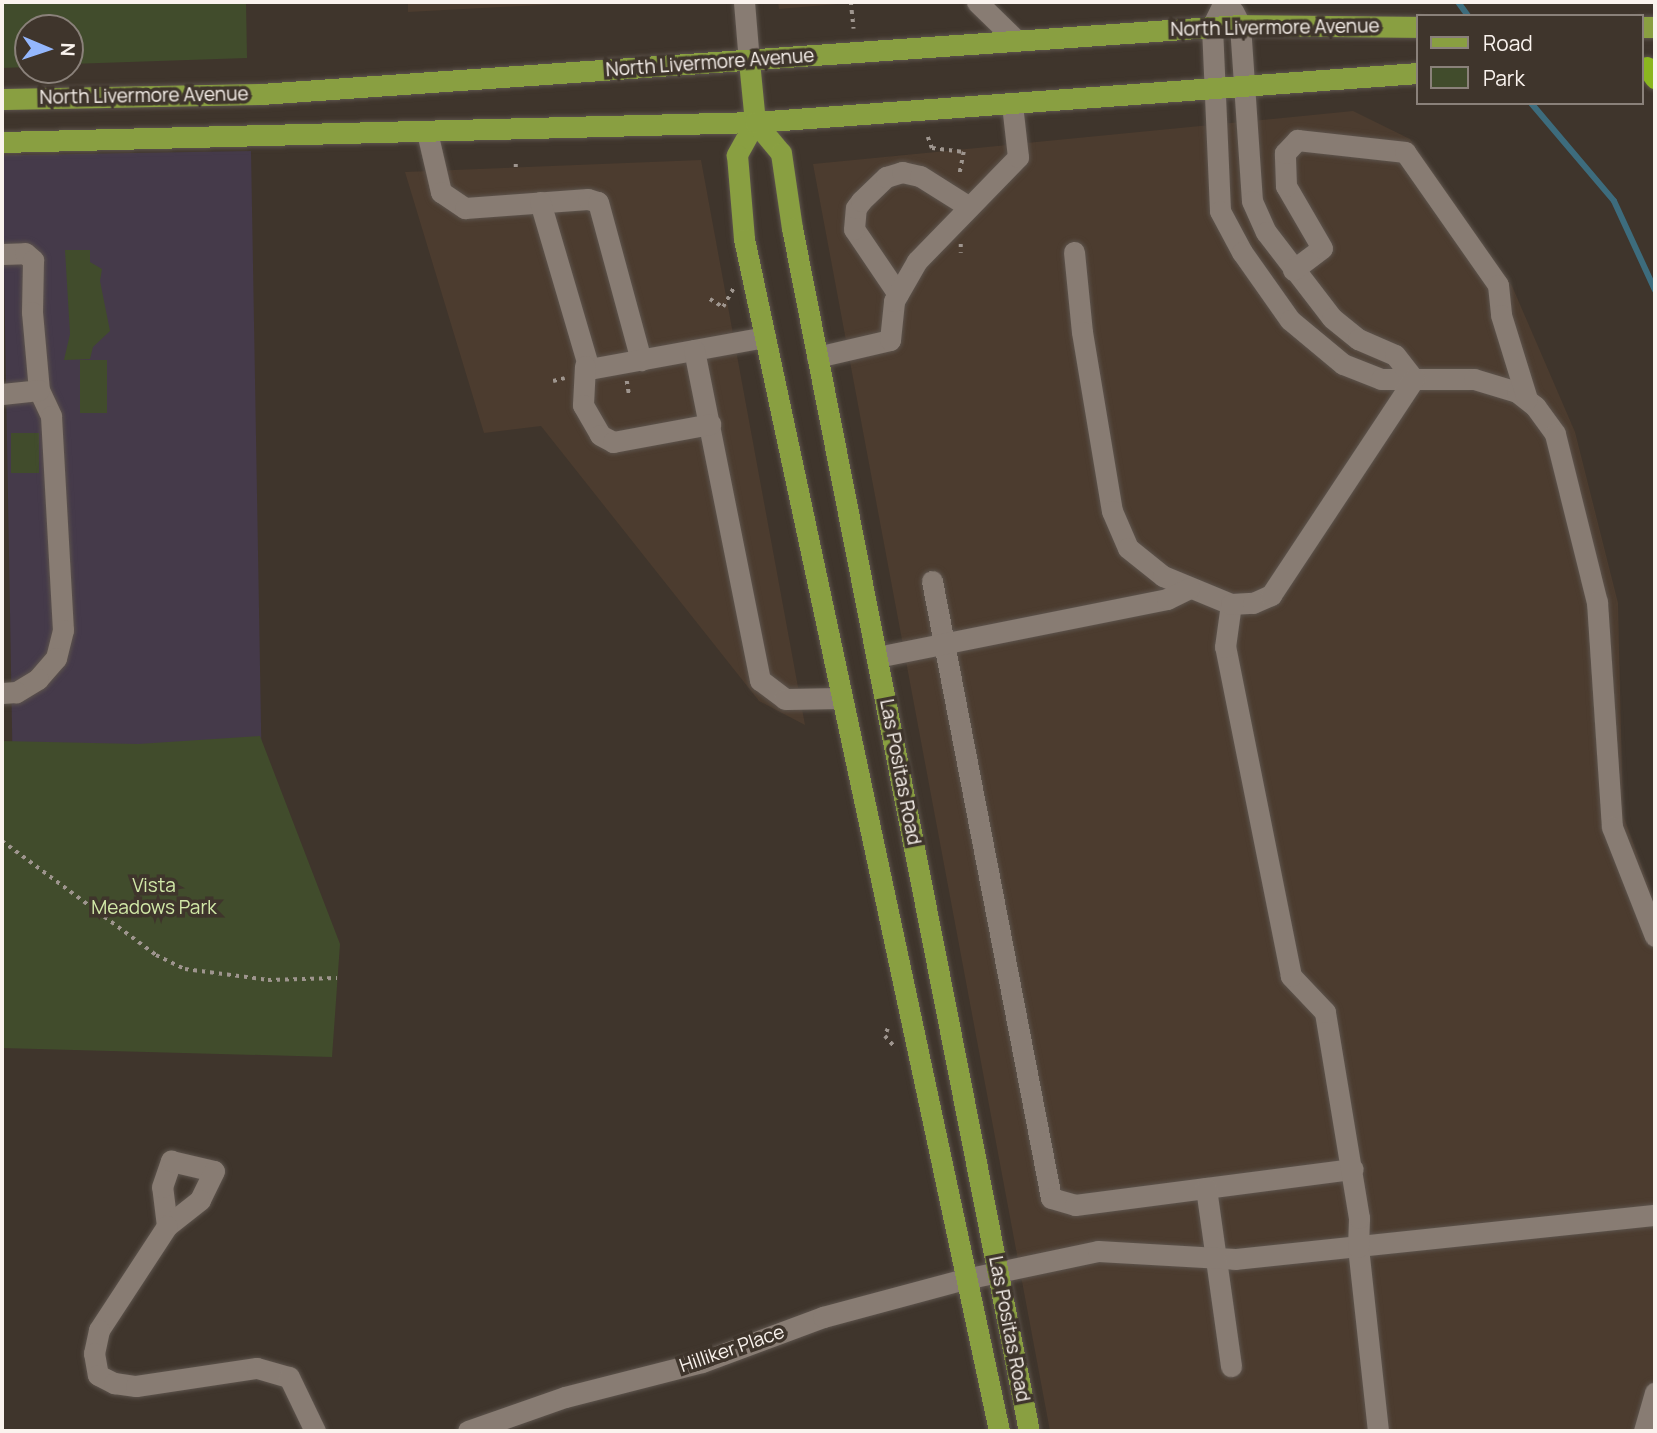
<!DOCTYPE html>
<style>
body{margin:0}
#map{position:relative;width:1657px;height:1433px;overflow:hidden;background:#3f352c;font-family:Manrope,sans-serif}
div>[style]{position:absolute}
.built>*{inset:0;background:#4c3c2f}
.education>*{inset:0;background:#453a4a;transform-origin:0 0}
.green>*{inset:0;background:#414c2c;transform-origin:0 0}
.stream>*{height:6px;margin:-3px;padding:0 3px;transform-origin:3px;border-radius:3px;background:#3d6c7d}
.path>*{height:3.5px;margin-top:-1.75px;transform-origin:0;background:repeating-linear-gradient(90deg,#9e958e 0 3.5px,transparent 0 8.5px)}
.roads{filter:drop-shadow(0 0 2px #5d544d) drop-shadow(0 0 2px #5d544d)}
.minor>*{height:21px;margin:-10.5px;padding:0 10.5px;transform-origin:10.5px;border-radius:10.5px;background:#887c73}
.major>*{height:21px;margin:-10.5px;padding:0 10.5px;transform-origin:10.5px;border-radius:10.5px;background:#899f41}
.highway>*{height:21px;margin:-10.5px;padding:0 10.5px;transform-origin:10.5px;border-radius:10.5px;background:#8ab61f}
span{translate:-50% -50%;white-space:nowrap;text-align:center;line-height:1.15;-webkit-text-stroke:7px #3f352c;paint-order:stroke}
.street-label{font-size:19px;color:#faf3ee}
.park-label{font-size:19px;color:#d2e9a8}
.frame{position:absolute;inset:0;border:4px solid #faf3ee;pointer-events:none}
.legend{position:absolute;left:1416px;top:14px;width:228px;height:91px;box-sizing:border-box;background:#3f352c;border:2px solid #8a817a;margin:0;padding:9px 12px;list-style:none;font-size:21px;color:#faf3ee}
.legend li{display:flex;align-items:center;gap:14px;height:35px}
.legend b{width:35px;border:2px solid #8a817a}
.north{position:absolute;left:14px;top:14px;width:70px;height:70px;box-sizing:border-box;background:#3f352c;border:2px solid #8a817a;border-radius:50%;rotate:92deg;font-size:19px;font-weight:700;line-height:28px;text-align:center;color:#faf3ee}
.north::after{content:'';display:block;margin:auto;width:24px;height:32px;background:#94b7fd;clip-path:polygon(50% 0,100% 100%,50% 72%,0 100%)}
</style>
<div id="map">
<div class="built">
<i style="clip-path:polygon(408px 2px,597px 2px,408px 12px)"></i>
<i style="clip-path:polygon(778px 2px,861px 2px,779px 9px)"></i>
<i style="clip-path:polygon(1353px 111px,1410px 139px,1512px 286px,1575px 432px,1618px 603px,1623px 815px,1655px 903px,1655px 1431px,1050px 1431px,813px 164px)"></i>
<i style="clip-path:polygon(701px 160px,805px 725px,759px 701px,541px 426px,484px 433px,405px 172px)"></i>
</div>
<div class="education">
<i style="left:251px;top:151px;width:595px;height:249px;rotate:89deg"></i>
</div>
<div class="green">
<i style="clip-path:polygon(2px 2px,246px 2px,247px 58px,70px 64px,70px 28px,28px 28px,28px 67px,2px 68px)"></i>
<i style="clip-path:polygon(65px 250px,90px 250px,90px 262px,102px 269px,100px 281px,110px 331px,93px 347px,90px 359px,64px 360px,70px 334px)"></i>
<i style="left:80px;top:360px;width:27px;height:53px"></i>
<i style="left:11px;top:433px;width:28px;height:40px"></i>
<i style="clip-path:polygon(260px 736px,340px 944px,332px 1057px,2px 1048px,2px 741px,138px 744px)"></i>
</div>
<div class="stream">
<i style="left:1458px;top:2px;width:17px;rotate:54deg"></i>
<i style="left:1531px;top:103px;width:128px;rotate:49.7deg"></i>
<i style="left:1614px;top:201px;width:98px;rotate:65.3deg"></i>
</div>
<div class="path">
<i style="left:851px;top:2px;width:27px;rotate:84deg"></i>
<i style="left:1094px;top:2px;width:2px;rotate:90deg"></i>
<i style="left:928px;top:137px;width:12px;rotate:70deg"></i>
<i style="left:932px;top:148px;width:32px;rotate:7deg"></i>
<i style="left:964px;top:152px;width:25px;rotate:101deg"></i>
<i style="left:516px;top:164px;width:6px;rotate:90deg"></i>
<i style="left:961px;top:244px;width:9px;rotate:90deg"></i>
<i style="left:710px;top:299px;width:15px;rotate:32deg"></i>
<i style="left:723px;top:307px;width:21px;rotate:-61deg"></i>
<i style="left:553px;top:381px;width:12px;rotate:-14deg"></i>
<i style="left:627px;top:381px;width:13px;rotate:81deg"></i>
<i style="left:2px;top:841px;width:192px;rotate:36.5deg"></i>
<i style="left:156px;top:955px;width:32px;rotate:26deg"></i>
<i style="left:185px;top:969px;width:84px;rotate:7.5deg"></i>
<i style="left:268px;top:980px;width:69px;rotate:-1.7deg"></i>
<i style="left:888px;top:1029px;width:8px;rotate:113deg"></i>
<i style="left:885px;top:1036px;width:15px;rotate:48deg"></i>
</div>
<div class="roads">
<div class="minor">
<i style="left:744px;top:2px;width:59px;rotate:85.2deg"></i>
<i style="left:977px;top:2px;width:54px;rotate:44.3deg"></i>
<i style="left:1224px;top:2px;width:28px;rotate:116deg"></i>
<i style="left:1212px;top:27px;width:184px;rotate:87.5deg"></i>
<i style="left:1220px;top:211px;width:47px;rotate:61.8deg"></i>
<i style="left:1242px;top:252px;width:83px;rotate:54.8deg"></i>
<i style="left:1290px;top:320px;width:69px;rotate:39.7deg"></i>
<i style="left:1343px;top:364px;width:41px;rotate:21.5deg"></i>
<i style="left:1381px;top:379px;width:93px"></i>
<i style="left:1474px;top:379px;width:45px;rotate:16.8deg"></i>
<i style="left:1517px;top:392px;width:23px;rotate:38deg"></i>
<i style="left:1535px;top:406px;width:34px;rotate:54deg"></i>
<i style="left:1555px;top:434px;width:173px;rotate:76deg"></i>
<i style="left:1597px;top:602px;width:225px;rotate:86.2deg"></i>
<i style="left:1612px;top:827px;width:117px;rotate:68.5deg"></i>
<i style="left:1233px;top:11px;width:16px;rotate:63deg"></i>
<i style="left:1240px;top:25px;width:176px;rotate:86.1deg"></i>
<i style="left:1252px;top:201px;width:34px;rotate:66deg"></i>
<i style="left:1266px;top:232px;width:108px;rotate:52.5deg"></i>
<i style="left:1332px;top:318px;width:33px;rotate:39deg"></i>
<i style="left:1358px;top:339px;width:40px;rotate:23.4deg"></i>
<i style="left:1395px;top:355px;width:31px;rotate:52deg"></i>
<i style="left:427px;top:132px;width:62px;rotate:76.9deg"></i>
<i style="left:441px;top:192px;width:29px;rotate:34deg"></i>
<i style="left:465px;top:208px;width:123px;rotate:-4.2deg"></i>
<i style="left:588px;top:199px;width:10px;rotate:17deg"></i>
<i style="left:598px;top:202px;width:164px;rotate:74.8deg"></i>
<i style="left:540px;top:202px;width:174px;rotate:73.6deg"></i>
<i style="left:589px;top:369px;width:179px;rotate:-10.3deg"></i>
<i style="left:1074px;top:252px;width:80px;rotate:84.3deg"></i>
<i style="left:1082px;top:332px;width:181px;rotate:80.5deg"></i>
<i style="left:1112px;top:511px;width:40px;rotate:66.6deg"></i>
<i style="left:1128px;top:548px;width:45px;rotate:38.7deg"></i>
<i style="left:1163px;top:576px;width:74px;rotate:22.4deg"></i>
<i style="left:2px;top:254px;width:23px;rotate:-2deg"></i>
<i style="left:25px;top:253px;width:11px;rotate:41deg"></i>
<i style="left:33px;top:260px;width:52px;rotate:91.1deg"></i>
<i style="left:32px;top:312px;width:78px;rotate:84.9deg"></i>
<i style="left:39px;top:390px;width:29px;rotate:65deg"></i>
<i style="left:51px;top:416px;width:214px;rotate:86.8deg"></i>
<i style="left:63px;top:630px;width:29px;rotate:104deg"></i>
<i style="left:56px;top:658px;width:28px;rotate:131deg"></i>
<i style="left:38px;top:679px;width:26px;rotate:149deg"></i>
<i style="left:16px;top:692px;width:14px;rotate:176deg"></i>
<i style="left:1293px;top:270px;width:36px;rotate:-37deg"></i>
<i style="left:1322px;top:248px;width:72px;rotate:-120.1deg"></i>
<i style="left:1286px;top:186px;width:33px;rotate:-92deg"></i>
<i style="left:1285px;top:153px;width:18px;rotate:-47deg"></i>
<i style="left:1297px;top:140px;width:109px;rotate:6.3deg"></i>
<i style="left:1405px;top:152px;width:162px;rotate:55deg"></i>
<i style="left:1498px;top:285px;width:30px;rotate:84deg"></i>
<i style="left:1501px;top:315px;width:88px;rotate:72.8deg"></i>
<i style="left:898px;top:294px;width:78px;rotate:-124.1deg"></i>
<i style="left:854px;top:229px;width:21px;rotate:-85deg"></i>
<i style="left:856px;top:208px;width:9px;rotate:-54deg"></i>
<i style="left:861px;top:201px;width:35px;rotate:-44deg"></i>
<i style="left:886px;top:177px;width:17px;rotate:-17deg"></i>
<i style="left:902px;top:172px;width:18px;rotate:13deg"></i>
<i style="left:920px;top:176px;width:58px;rotate:32.3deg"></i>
<i style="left:694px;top:350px;width:337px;rotate:78.7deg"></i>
<i style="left:760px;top:680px;width:31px;rotate:37deg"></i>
<i style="left:785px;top:699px;width:57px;rotate:-1deg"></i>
<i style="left:817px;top:357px;width:75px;rotate:-13.1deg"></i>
<i style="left:890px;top:340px;width:39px;rotate:-84deg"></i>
<i style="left:894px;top:301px;width:46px;rotate:-60.1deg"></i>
<i style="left:917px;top:261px;width:145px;rotate:-45.8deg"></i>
<i style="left:1018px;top:157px;width:53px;rotate:-96.5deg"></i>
<i style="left:585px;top:366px;width:39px;rotate:93deg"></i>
<i style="left:583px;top:405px;width:34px;rotate:60deg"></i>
<i style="left:600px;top:435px;width:15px;rotate:28deg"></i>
<i style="left:613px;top:442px;width:99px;rotate:-10.5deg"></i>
<i style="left:2px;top:394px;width:37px;rotate:-6deg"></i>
<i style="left:932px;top:581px;width:628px;rotate:79.08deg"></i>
<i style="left:1051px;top:1198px;width:25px;rotate:16deg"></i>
<i style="left:1075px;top:1205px;width:280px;rotate:-7.4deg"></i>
<i style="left:877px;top:657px;width:296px;rotate:-11.3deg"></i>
<i style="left:1167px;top:599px;width:25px;rotate:-26deg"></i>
<i style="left:1206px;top:1188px;width:180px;rotate:82deg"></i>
<i style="left:167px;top:1226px;width:39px;rotate:-97deg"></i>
<i style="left:162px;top:1187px;width:28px;rotate:-71deg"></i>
<i style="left:171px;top:1161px;width:44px;rotate:13.1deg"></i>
<i style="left:214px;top:1171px;width:32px;rotate:116deg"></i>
<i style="left:200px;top:1200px;width:42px;rotate:141.8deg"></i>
<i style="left:167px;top:1226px;width:124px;rotate:123.2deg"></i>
<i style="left:99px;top:1330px;width:24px;rotate:102deg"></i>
<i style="left:94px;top:1353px;width:22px;rotate:80deg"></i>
<i style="left:98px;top:1375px;width:18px;rotate:27deg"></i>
<i style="left:114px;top:1383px;width:22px;rotate:8deg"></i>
<i style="left:136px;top:1386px;width:122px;rotate:-8.5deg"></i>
<i style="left:257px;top:1368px;width:33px;rotate:16deg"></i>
<i style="left:289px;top:1377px;width:60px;rotate:64.3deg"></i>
<i style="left:468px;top:1431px;width:103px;rotate:-19.3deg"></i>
<i style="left:565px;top:1397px;width:141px;rotate:-14.3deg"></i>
<i style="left:702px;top:1362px;width:129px;rotate:-20.4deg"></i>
<i style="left:823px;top:1317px;width:147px;rotate:-15deg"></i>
<i style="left:965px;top:1279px;width:136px;rotate:-11.9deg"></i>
<i style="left:1098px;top:1251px;width:137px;rotate:3.3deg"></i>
<i style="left:1235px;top:1259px;width:422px;rotate:-6deg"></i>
<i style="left:1378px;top:1431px;width:185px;rotate:-96.2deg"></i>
<i style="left:1358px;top:1247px;width:29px;rotate:-88deg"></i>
<i style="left:1359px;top:1218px;width:209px;rotate:-99.4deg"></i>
<i style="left:1325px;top:1012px;width:50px;rotate:-133.4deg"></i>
<i style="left:1291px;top:976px;width:336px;rotate:-101.3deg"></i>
<i style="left:1225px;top:647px;width:43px;rotate:-82.1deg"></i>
<i style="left:1231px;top:604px;width:22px;rotate:-3deg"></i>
<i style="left:1253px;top:603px;width:20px;rotate:-24deg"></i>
<i style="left:1271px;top:595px;width:259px;rotate:-56.5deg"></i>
<i style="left:1644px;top:1431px;width:40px;rotate:-74deg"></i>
</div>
<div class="major">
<i style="left:1641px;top:27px;width:14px"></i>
<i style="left:749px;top:61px;width:61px;rotate:84.4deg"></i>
<i style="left:755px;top:122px;width:38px;rotate:119deg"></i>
<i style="left:737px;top:155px;width:84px;rotate:85.2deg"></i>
<i style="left:744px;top:239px;width:1219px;rotate:77.92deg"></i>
<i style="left:2px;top:99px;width:259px;rotate:-1.1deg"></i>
<i style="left:261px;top:94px;width:981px;rotate:-4.03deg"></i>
<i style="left:1240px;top:25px;width:177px;rotate:0.6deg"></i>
<i style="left:755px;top:122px;width:40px;rotate:50deg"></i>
<i style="left:781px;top:153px;width:76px;rotate:81.7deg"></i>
<i style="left:792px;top:228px;width:1226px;rotate:78.86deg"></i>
<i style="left:2px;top:142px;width:753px;rotate:-1.52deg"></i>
<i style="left:755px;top:122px;width:664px;rotate:-4.23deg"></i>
</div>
<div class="highway">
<i style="left:1647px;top:67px;width:14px;rotate:54deg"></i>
</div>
</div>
<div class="street-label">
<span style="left:1275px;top:28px;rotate:-1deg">North Livermore Avenue</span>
<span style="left:710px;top:63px;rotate:-4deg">North Livermore Avenue</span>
<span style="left:144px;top:96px;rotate:-1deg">North Livermore Avenue</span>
<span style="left:900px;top:772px;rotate:79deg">Las Positas Road</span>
<span style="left:1009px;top:1329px;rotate:79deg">Las Positas Road</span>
<span style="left:732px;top:1349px;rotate:-19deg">Hilliker Place</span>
</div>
<div class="park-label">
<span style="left:154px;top:897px">Vista<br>Meadows Park</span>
</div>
<div class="frame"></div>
<ul class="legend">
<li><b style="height:9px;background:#899f41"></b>Road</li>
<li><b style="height:19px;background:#414c2c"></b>Park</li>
</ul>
<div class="north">N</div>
</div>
